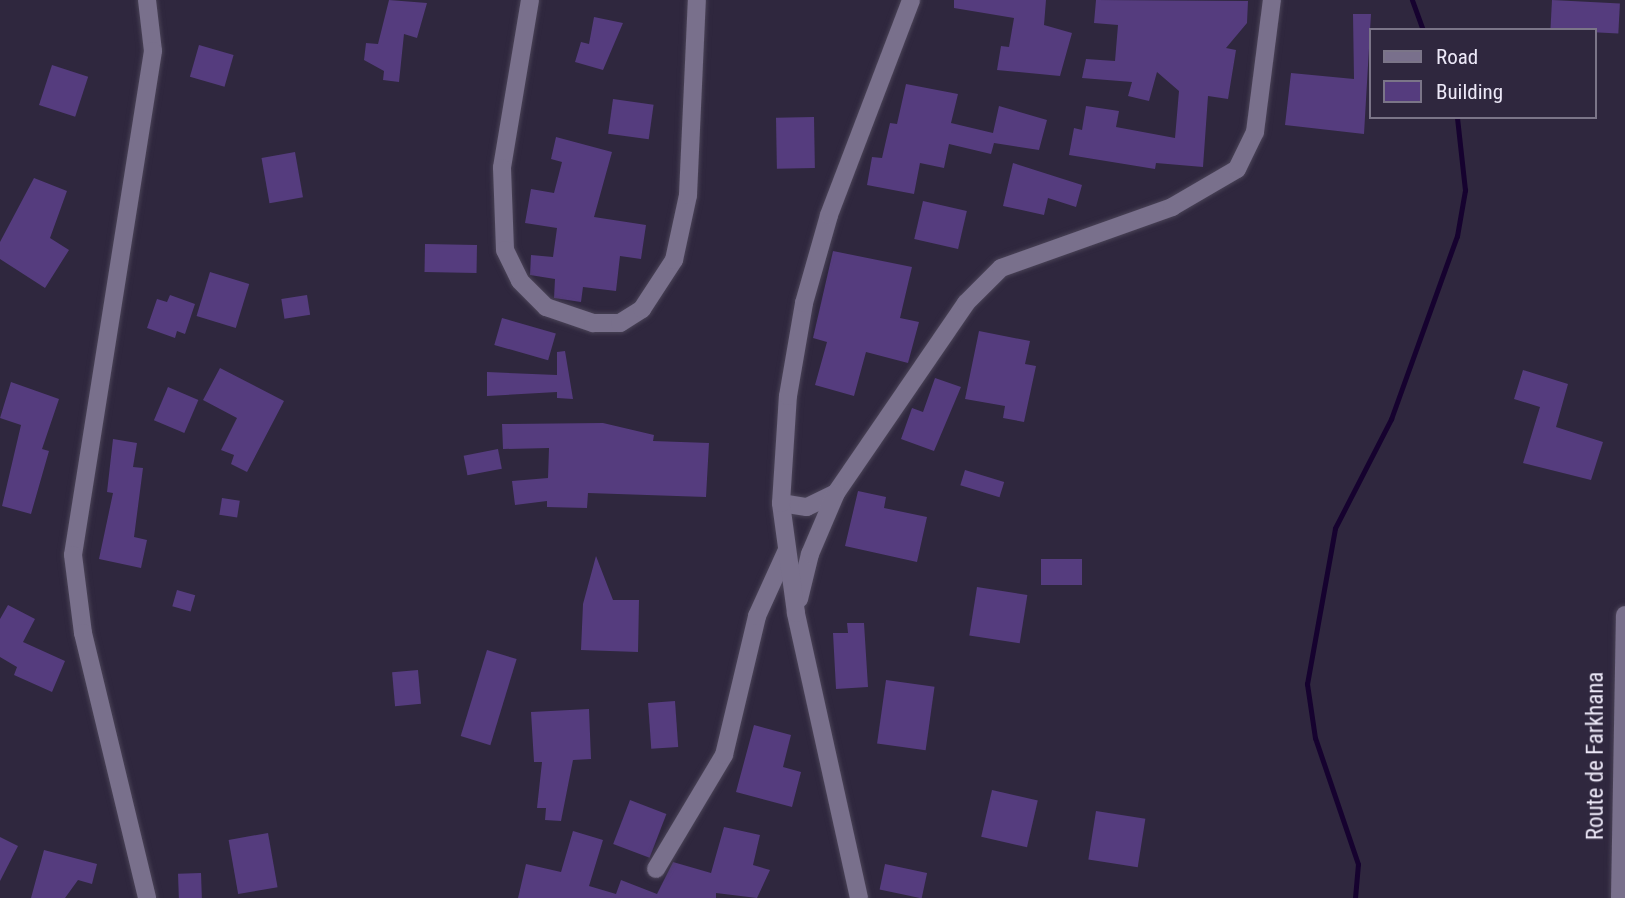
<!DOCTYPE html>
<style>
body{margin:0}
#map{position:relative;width:1625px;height:898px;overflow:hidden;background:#2f273e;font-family:"Roboto Condensed",sans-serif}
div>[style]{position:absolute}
.stream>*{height:5px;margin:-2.5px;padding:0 2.5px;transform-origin:2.5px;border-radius:2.5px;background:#16022f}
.building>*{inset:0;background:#553c7e;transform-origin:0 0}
.roads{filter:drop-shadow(0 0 2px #4a4357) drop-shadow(0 0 2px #4a4357)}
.minor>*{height:18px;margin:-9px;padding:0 9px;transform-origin:9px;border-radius:9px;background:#79708c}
span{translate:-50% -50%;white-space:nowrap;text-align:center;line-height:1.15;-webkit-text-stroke:6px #2f273e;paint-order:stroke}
.street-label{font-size:23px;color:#ede9f8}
.legend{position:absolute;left:1369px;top:28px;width:228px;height:91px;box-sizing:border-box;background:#2f273e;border:2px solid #7b7588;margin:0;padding:9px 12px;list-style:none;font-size:21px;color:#ede9f8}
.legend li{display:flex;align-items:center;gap:14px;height:35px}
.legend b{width:35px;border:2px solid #7b7588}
</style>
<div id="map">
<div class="stream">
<i style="left:1412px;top:0;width:32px;rotate:70deg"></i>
<i style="left:1355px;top:898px;width:34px;rotate:-85deg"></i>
<i style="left:1358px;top:864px;width:133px;rotate:-108.8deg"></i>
<i style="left:1315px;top:738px;width:55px;rotate:-98.4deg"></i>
<i style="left:1307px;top:684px;width:158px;rotate:-79.8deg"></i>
<i style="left:1335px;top:528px;width:123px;rotate:-62.8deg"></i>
<i style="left:1391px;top:419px;width:195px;rotate:-70.2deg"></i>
<i style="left:1457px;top:236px;width:47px;rotate:-80.1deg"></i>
<i style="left:1465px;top:190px;width:73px;rotate:-96.3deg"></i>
</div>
<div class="building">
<i style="clip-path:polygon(389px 0,427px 3px,417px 38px,404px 34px,399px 82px,383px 80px,384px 71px,364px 60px,366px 43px,378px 44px)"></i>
<i style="clip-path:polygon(954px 0,1046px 0,1044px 25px,1072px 33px,1060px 76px,997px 70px,1001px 46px,1009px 47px,1014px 18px,954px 8px)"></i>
<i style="clip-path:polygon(1096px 0,1248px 1px,1247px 23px,1226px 48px,1236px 50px,1228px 99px,1208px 96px,1203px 167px,1156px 163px,1155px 169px,1069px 155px,1074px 128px,1082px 130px,1086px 106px,1119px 111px,1116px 127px,1175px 138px,1179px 91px,1157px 72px,1149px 101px,1128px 96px,1132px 82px,1082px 78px,1086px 59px,1115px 61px,1118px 25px,1094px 23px)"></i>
<i style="left:1552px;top:0;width:68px;height:30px;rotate:3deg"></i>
<i style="clip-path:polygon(1353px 14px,1371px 14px,1364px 134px,1285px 125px,1291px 73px,1354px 79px)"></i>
<i style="clip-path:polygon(594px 17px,623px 23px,603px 70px,575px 62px,581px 42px,589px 44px)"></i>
<i style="left:199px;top:45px;width:36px;height:33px;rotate:16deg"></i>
<i style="left:52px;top:65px;width:38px;height:42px;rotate:18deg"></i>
<i style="clip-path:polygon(906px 84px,958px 94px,951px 123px,993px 133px,999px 106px,1047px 120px,1039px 150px,994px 143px,991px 154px,949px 144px,944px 168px,920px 163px,914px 194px,867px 185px,872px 157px,882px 158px,890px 123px,897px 124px)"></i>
<i style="left:613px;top:99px;width:41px;height:35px;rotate:8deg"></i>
<i style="left:814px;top:117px;width:51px;height:38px;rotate:89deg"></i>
<i style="clip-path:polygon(556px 137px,612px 152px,594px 217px,646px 225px,641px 259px,620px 256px,616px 291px,583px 287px,581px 302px,554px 298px,555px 279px,530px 275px,531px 255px,553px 257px,557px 228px,525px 223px,531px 189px,554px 193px,562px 162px,551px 159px)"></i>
<i style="left:295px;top:152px;width:46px;height:34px;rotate:80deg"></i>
<i style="clip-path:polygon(1013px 163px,1082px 185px,1076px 207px,1048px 198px,1044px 215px,1003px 206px)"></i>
<i style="clip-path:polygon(34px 178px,67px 191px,50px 238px,69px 250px,45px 288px,0 259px,0 242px)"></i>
<i style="left:923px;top:201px;width:45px;height:39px;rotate:13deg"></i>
<i style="left:425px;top:244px;width:52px;height:28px;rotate:1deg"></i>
<i style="clip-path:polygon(833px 251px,912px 267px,900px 318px,919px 322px,908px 363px,866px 352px,854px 396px,815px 385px,827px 342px,813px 338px)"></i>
<i style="left:210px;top:272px;width:41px;height:46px;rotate:17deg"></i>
<i style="clip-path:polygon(170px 295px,195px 304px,185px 334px,177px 331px,175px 338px,147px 328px,157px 299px,167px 302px)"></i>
<i style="left:307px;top:295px;width:20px;height:26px;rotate:81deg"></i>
<i style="left:502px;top:318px;width:56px;height:28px;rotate:16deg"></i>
<i style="clip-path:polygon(979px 331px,1030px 341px,1025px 364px,1036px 366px,1024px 422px,1003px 418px,1005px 406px,965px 399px)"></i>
<i style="clip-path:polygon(565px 351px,573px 399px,557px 398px,557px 392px,487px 396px,487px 372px,557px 375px,557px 352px)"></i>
<i style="clip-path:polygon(220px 368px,284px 401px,247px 472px,231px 464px,234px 455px,221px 450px,237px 418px,203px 400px)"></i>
<i style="clip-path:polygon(1523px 370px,1568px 384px,1556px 427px,1603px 442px,1591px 480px,1523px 463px,1540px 407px,1514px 399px)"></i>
<i style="clip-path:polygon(935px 378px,961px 387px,934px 451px,901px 439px,912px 408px,923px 412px)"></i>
<i style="clip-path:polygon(11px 382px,59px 399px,42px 449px,49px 451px,31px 514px,2px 506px,21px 425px,0 418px)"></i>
<i style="left:168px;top:387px;width:33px;height:36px;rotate:23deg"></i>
<i style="clip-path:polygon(603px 423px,654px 435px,653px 441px,709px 443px,706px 497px,588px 493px,587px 508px,547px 507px,547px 501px,515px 505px,512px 481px,548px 478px,549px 448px,503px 449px,502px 424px)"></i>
<i style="clip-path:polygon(113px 439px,137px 443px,133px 467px,143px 468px,134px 537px,147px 540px,141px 568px,99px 559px,113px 493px,107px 492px)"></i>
<i style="left:498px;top:449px;width:20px;height:35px;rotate:79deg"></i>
<i style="left:965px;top:470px;width:41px;height:16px;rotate:17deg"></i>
<i style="clip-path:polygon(858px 491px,886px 497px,884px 508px,927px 517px,917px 562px,845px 546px)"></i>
<i style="left:222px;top:498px;width:18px;height:17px;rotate:9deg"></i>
<i style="clip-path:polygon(596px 556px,613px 600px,639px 600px,638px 652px,581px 650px,583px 604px)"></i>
<i style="left:1041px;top:559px;width:41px;height:26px"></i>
<i style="left:977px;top:587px;width:51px;height:49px;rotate:9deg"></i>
<i style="left:177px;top:590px;width:19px;height:17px;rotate:16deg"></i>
<i style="clip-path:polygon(8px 605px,35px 619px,23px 642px,65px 661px,52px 692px,14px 675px,17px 667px,0 657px,0 619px)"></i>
<i style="clip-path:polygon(847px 623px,864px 623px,868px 687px,836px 689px,833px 633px,848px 633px)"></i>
<i style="left:487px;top:650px;width:31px;height:90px;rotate:17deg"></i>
<i style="left:418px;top:670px;width:34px;height:26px;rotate:85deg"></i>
<i style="left:886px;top:680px;width:49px;height:64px;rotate:8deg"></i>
<i style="left:675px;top:701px;width:46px;height:27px;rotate:86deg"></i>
<i style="clip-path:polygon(589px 709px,591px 759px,573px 760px,561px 821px,545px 820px,546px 808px,537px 808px,542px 762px,534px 762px,531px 712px)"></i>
<i style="clip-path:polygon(754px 725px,791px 735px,783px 767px,801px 772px,792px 807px,736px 792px)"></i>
<i style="left:992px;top:790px;width:47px;height:48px;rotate:13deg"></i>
<i style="left:630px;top:800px;width:39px;height:47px;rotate:21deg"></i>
<i style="left:1096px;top:811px;width:50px;height:49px;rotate:9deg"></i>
<i style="clip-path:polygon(724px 827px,760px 835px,753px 865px,770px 870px,757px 898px,716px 893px,716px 898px,518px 898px,526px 864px,561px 872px,573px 831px,603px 840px,589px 886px,616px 894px,621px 880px,657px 894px,673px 862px,711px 873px)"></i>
<i style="left:268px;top:833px;width:55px;height:40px;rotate:80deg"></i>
<i style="clip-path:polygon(0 837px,18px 846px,0 881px)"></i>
<i style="clip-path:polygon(44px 850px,97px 864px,92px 884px,78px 880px,65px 898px,31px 898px)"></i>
<i style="left:885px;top:864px;width:43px;height:26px;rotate:12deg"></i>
<i style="left:201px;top:873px;width:25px;height:23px;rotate:88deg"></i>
</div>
<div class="roads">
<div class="minor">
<i style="left:147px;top:0;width:51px;rotate:83.3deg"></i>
<i style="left:153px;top:51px;width:510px;rotate:99.02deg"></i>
<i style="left:73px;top:555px;width:79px;rotate:82.7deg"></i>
<i style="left:83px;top:633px;width:273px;rotate:76.4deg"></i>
<i style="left:530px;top:0;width:170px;rotate:99.5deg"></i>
<i style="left:502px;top:168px;width:82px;rotate:87.9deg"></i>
<i style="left:505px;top:250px;width:34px;rotate:64deg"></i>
<i style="left:520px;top:281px;width:37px;rotate:45deg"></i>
<i style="left:546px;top:307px;width:50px;rotate:18.8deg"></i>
<i style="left:593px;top:323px;width:27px"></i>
<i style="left:620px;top:323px;width:26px;rotate:-32deg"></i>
<i style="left:642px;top:309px;width:59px;rotate:-56.9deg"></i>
<i style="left:674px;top:260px;width:66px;rotate:-77.8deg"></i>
<i style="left:688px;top:195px;width:195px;rotate:-87.4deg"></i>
<i style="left:781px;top:503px;width:26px;rotate:9deg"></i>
<i style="left:807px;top:507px;width:32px;rotate:-26deg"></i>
<i style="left:836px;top:493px;width:230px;rotate:-55.6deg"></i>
<i style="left:966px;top:303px;width:49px;rotate:-45deg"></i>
<i style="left:1001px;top:268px;width:182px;rotate:-19.6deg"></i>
<i style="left:1172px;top:207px;width:75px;rotate:-30.3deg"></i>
<i style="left:1237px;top:169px;width:41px;rotate:-64.1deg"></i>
<i style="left:1255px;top:132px;width:133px;rotate:-82.7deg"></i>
<i style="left:799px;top:599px;width:46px;rotate:-76.3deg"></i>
<i style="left:810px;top:554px;width:66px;rotate:-66.9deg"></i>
<i style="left:656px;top:869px;width:133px;rotate:-59.2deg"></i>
<i style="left:724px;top:755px;width:143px;rotate:-76.6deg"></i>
<i style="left:757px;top:616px;width:70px;rotate:-65.6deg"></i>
<i style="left:859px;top:898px;width:292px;rotate:-102.5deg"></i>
<i style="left:796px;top:613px;width:111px;rotate:-97.8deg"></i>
<i style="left:781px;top:503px;width:107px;rotate:-86.3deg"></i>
<i style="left:788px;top:396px;width:94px;rotate:-80.2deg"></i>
<i style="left:804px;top:303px;width:91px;rotate:-74.1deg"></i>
<i style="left:829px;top:215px;width:230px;rotate:-69.1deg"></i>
<i style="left:1620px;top:898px;width:283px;rotate:-89deg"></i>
</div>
</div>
<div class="street-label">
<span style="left:1596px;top:756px;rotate:-90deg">Route de Farkhana</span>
</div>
<ul class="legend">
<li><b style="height:9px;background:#79708c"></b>Road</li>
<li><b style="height:19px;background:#553c7e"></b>Building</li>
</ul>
</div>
